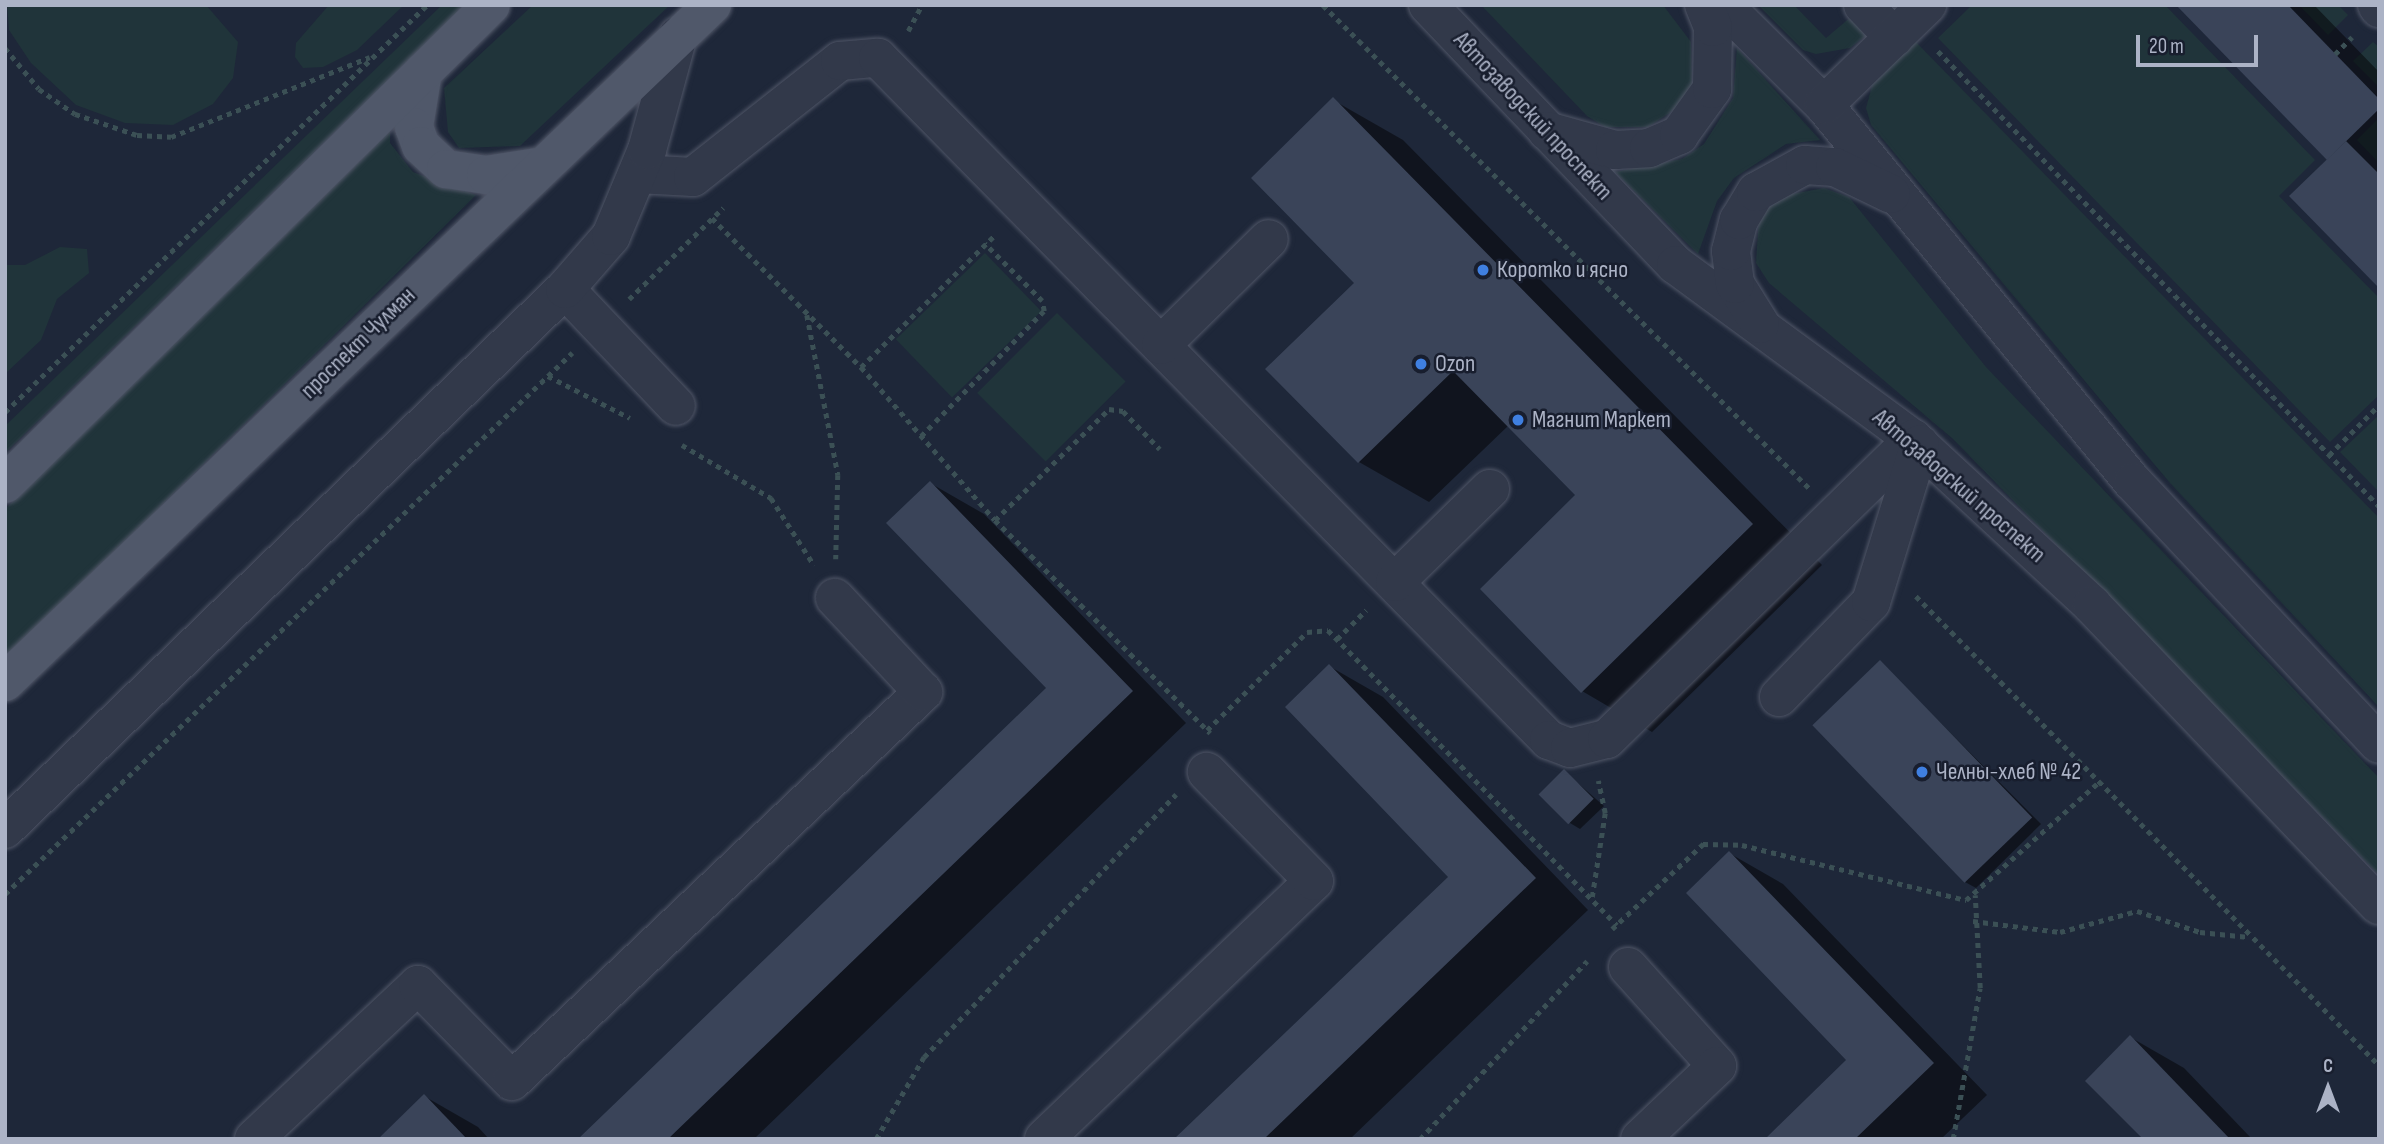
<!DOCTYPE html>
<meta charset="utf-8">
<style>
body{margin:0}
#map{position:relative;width:2384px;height:1144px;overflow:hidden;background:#1e2739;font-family:"Sofia Sans Condensed",sans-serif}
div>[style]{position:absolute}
.green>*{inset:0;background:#20343a;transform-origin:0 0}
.shadow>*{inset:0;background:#0007}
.building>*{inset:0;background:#3a4459;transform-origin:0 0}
.path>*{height:4.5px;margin-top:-2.25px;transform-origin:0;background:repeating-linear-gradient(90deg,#3b5055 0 5px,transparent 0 10px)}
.roads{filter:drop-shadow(0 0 2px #505667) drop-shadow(0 0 2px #505667)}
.minor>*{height:38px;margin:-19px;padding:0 19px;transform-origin:19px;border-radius:19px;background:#32394a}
.major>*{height:38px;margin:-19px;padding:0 19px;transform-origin:19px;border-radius:19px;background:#50586a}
.dots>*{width:19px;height:19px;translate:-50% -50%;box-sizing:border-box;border:4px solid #181e2e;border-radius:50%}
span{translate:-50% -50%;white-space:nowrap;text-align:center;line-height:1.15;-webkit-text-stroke:5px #181e2e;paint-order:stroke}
.street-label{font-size:24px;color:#acb3c6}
.poi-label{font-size:24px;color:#acb3c6}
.left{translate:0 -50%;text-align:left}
.frame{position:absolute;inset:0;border:7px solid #acb3c6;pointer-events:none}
.north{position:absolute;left:2293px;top:1053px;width:70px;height:70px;-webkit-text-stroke:5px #181e2e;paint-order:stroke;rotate:0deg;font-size:19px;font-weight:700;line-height:28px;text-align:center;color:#acb3c6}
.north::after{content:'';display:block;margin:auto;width:24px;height:32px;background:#acb3c6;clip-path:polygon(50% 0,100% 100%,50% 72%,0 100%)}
.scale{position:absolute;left:2136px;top:35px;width:122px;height:32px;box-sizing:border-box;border:4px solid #acb3c6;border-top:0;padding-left:9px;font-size:21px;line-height:24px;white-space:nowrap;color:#acb3c6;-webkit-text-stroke:5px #181e2e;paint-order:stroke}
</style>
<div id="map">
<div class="green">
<i style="clip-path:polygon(7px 5px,206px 5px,238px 42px,233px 78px,213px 104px,173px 125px,125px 123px,76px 105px,31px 63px,9px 30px)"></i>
<i style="clip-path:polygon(329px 5px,404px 5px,357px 50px,323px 67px,303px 68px,295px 57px,296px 43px)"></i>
<i style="clip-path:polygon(442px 5px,465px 5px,5px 453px,5px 426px)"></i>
<i style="clip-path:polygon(533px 5px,670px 5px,520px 146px,459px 148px,448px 132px,444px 88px)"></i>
<i style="clip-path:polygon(1481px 5px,1663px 5px,1691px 42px,1692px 85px,1683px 104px,1648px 127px,1605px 127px,1587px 116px)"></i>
<i style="clip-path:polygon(1758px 5px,1794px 5px,1826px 38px,1852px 16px,1868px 34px,1850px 48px,1816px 54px,1803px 50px)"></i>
<i style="clip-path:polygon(1972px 5px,2165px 5px,2315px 160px,2279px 196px,2379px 298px,2379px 395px,2330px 442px,1938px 38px)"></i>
<i style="clip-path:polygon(2299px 5px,2338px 5px,2348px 15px,2328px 35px)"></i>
<i style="clip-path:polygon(1915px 41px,2379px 518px,2379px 707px,2170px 483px,1871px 125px,1866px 108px,1873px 82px)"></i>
<i style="clip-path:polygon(2373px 42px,2379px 47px,2379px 87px,2353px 61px)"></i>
<i style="clip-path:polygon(1737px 48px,1820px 140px,1786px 144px,1734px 178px,1717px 201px,1698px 254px,1615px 172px,1682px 159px,1704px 144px,1733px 98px)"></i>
<i style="clip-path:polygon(2379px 118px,2379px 163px,2357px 140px)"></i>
<i style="clip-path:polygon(390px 131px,390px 143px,413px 172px,476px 195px,5px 660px,5px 509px)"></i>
<i style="clip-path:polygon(1824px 188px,1849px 197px,1986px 367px,2379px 778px,2379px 875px,1953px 439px,1769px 283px,1756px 263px,1759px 217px,1781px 196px)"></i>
<i style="clip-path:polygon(60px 247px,87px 249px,89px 273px,57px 299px,41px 340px,5px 374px,5px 265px,25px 265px)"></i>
<i style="left:985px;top:253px;width:81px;height:124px;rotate:46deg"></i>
<i style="left:1057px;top:313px;width:97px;height:113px;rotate:45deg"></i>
<i style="clip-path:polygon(2379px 415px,2379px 492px,2340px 452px)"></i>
</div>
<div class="shadow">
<i style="clip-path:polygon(2178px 5px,2314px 5px,2379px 72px,2379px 285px,2330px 160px)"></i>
<i style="clip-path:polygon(1333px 100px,1403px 140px,1822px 565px,1652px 732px,1582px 691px,1578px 495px,1509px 425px,1429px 502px,1359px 462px,1268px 370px,1356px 283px)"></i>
<i style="clip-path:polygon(930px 483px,984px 514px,1186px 723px,754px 1139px,580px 1139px,1049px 688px)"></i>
<i style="clip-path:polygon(1880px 662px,2041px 824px,1976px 888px,1965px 882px)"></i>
<i style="clip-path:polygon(1329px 666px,1383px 697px,1588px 910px,1350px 1139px,1176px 1139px,1450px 877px)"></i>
<i style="clip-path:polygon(1564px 771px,1604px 806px,1580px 829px,1570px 823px)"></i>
<i style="clip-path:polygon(1729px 853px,1783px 884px,1987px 1095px,1941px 1139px,1767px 1139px,1849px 1060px)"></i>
<i style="clip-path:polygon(2130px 1037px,2184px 1068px,2252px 1139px,2146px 1139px)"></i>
<i style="clip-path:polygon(424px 1096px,478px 1127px,489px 1139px,380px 1139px)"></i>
</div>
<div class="building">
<i style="clip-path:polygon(2176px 5px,2288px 5px,2379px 99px,2379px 109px,2327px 160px)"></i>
<i style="clip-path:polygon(1333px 97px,1753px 524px,1581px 693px,1480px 589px,1575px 495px,1453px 371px,1358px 463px,1265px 369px,1354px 283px,1251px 178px)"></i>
<i style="clip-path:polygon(2346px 141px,2379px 174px,2379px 288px,2289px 196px)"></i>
<i style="clip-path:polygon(930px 481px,1133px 691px,668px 1139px,578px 1139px,1046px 688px,886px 523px)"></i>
<i style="left:1880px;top:660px;width:219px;height:94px;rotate:46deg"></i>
<i style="clip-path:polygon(1329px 664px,1536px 878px,1264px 1139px,1174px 1139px,1448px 877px,1285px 707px)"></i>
<i style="left:1564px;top:769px;width:42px;height:36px;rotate:45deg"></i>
<i style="clip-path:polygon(1729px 851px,1934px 1063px,1855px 1139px,1765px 1139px,1846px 1060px,1686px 893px)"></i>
<i style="clip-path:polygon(2130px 1035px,2230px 1139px,2143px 1139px,2085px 1081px)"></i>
<i style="clip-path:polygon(424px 1094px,467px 1139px,378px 1139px)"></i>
</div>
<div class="path">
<i style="left:1323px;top:5px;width:685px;rotate:44.82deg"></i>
<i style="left:908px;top:31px;width:30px;rotate:-62deg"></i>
<i style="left:5px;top:48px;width:53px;rotate:50.3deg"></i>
<i style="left:39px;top:89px;width:44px;rotate:34.8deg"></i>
<i style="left:75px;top:114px;width:65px;rotate:18.7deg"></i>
<i style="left:137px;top:135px;width:34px;rotate:3deg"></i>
<i style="left:171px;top:137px;width:214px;rotate:-21.9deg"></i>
<i style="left:1938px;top:51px;width:634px;rotate:45.9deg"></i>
<i style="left:2335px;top:54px;width:24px;rotate:-45deg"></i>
<i style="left:712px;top:218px;width:211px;rotate:45deg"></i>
<i style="left:861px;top:367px;width:203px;rotate:48.8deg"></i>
<i style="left:995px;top:520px;width:303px;rotate:44.7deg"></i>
<i style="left:629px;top:299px;width:131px;rotate:-44.1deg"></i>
<i style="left:807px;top:315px;width:163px;rotate:79deg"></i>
<i style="left:838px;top:475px;width:84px;rotate:91.4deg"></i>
<i style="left:861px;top:367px;width:188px;rotate:-44.6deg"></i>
<i style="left:548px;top:376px;width:92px;rotate:27.1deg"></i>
<i style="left:5px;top:412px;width:586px;rotate:-43.96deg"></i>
<i style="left:921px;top:436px;width:175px;rotate:-45.5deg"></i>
<i style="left:1044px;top:311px;width:10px;rotate:-101deg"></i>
<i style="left:1042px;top:301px;width:81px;rotate:-135deg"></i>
<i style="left:682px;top:445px;width:104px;rotate:30.8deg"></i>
<i style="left:771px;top:498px;width:80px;rotate:57.3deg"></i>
<i style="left:2329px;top:455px;width:71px;rotate:-45deg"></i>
<i style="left:995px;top:520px;width:159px;rotate:-44.2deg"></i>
<i style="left:1109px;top:409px;width:14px;rotate:8deg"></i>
<i style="left:1123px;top:411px;width:53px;rotate:45.8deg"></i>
<i style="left:1916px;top:596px;width:659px;rotate:45.37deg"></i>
<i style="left:1337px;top:639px;width:41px;rotate:-45deg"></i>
<i style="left:1207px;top:730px;width:140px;rotate:-44.4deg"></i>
<i style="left:1307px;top:632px;width:21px;rotate:-5deg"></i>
<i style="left:1328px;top:630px;width:413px;rotate:45.6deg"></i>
<i style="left:5px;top:894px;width:784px;rotate:-43.66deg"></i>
<i style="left:1592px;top:897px;width:85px;rotate:-81.2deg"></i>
<i style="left:1605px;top:813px;width:33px;rotate:-102deg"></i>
<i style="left:1973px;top:921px;width:88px;rotate:7.2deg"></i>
<i style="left:2060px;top:932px;width:80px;rotate:-15.3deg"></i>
<i style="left:2137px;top:911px;width:66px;rotate:18.4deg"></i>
<i style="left:2200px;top:932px;width:49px;rotate:5.8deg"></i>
<i style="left:1612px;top:929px;width:125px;rotate:-43deg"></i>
<i style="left:1703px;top:844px;width:39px;rotate:1deg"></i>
<i style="left:1742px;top:845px;width:231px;rotate:13.8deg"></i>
<i style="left:1966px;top:900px;width:179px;rotate:-41.6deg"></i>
<i style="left:876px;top:1139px;width:95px;rotate:-59.7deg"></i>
<i style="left:924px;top:1057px;width:364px;rotate:-46.2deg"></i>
<i style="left:1420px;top:1139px;width:244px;rotate:-46.8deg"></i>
<i style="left:1953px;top:1139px;width:153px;rotate:-79.9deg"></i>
<i style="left:1980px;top:988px;width:93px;rotate:-93.1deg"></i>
</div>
<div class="roads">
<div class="minor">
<i style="left:1428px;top:5px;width:359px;rotate:46.4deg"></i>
<i style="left:1676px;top:265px;width:294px;rotate:36.3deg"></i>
<i style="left:1913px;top:439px;width:244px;rotate:42.8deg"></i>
<i style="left:2092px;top:605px;width:415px;rotate:46.3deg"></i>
<i style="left:1723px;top:5px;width:142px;rotate:44.7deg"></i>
<i style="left:1824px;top:105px;width:487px;rotate:50.7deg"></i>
<i style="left:2133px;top:482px;width:359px;rotate:46.8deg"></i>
<i style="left:1863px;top:5px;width:45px;rotate:45.9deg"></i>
<i style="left:2377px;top:5px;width:4px;rotate:56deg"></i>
<i style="left:1824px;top:105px;width:144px;rotate:-44.2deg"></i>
<i style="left:1547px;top:131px;width:71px;rotate:15.6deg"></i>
<i style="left:1615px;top:150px;width:34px;rotate:-3deg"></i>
<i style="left:1649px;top:148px;width:33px;rotate:-23deg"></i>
<i style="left:1679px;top:135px;width:57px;rotate:-54.3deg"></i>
<i style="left:1712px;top:89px;width:62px;rotate:-89.1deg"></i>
<i style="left:1713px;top:27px;width:24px;rotate:-112deg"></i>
<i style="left:638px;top:174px;width:55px;rotate:3.1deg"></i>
<i style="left:693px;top:177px;width:187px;rotate:-38.3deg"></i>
<i style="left:840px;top:61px;width:38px;rotate:-5deg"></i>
<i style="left:878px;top:58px;width:957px;rotate:45.47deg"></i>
<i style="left:1549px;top:740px;width:22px;rotate:21deg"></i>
<i style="left:1570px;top:748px;width:38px;rotate:-14deg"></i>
<i style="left:1607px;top:739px;width:429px;rotate:-44.4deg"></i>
<i style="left:565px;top:289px;width:161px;rotate:46.5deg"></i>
<i style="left:1760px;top:324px;width:47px;rotate:-122deg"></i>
<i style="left:1735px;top:284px;width:33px;rotate:-97deg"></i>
<i style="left:1731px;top:251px;width:32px;rotate:-76deg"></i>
<i style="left:1739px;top:220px;width:33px;rotate:-59deg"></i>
<i style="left:1756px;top:192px;width:56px;rotate:-28.9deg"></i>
<i style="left:1805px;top:165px;width:30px;rotate:4deg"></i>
<i style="left:1835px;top:167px;width:62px;rotate:25.7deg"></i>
<i style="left:1161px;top:345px;width:151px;rotate:-44.5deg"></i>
<i style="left:1395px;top:582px;width:133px;rotate:-44.4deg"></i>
<i style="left:1779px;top:697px;width:132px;rotate:-45.9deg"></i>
<i style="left:1871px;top:602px;width:165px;rotate:-72.8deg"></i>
<i style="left:5px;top:829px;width:778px;rotate:-43.96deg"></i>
<i style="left:565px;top:289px;width:70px;rotate:-49deg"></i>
<i style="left:611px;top:236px;width:93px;rotate:-67.3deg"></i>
<i style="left:647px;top:150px;width:118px;rotate:-74.8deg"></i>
<i style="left:1628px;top:967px;width:133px;rotate:48deg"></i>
<i style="left:1717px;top:1066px;width:106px;rotate:136.5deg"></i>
<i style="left:254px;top:1139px;width:225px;rotate:-43.2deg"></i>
<i style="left:418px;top:985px;width:134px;rotate:45.6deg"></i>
<i style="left:512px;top:1081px;width:566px;rotate:-43.42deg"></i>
<i style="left:923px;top:692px;width:129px;rotate:-133.1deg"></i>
<i style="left:1044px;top:1139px;width:373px;rotate:-43.7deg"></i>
<i style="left:1314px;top:881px;width:153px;rotate:-134.5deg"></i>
</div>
<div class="major">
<i style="left:423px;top:72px;width:56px;rotate:99.3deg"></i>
<i style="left:414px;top:127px;width:20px;rotate:70deg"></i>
<i style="left:421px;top:146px;width:34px;rotate:43deg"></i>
<i style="left:446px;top:169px;width:40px;rotate:8.5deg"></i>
<i style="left:486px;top:175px;width:58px;rotate:-9deg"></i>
<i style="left:5px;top:484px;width:682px;rotate:-44.58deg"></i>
<i style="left:5px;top:682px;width:979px;rotate:-43.76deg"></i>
</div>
</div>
<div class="dots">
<i style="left:1483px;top:270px;background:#3f7fe0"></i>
<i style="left:1421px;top:364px;background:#3f7fe0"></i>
<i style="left:1518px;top:420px;background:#3f7fe0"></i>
<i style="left:1922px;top:772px;background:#3f7fe0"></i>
</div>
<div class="street-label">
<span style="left:1533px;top:116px;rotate:47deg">Автозаводский проспект</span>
<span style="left:358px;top:343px;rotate:-44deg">проспект Чулман</span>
<span style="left:1959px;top:486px;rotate:41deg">Автозаводский проспект</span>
</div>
<div class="poi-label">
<span class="left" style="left:1497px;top:270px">Коротко и ясно</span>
<span class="left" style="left:1435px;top:364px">Ozon</span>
<span class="left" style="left:1532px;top:420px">Магнит Маркет</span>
<span class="left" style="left:1936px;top:772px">Челны-хлеб № 42</span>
</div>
<div class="frame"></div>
<div class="north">С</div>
<div class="scale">20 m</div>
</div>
